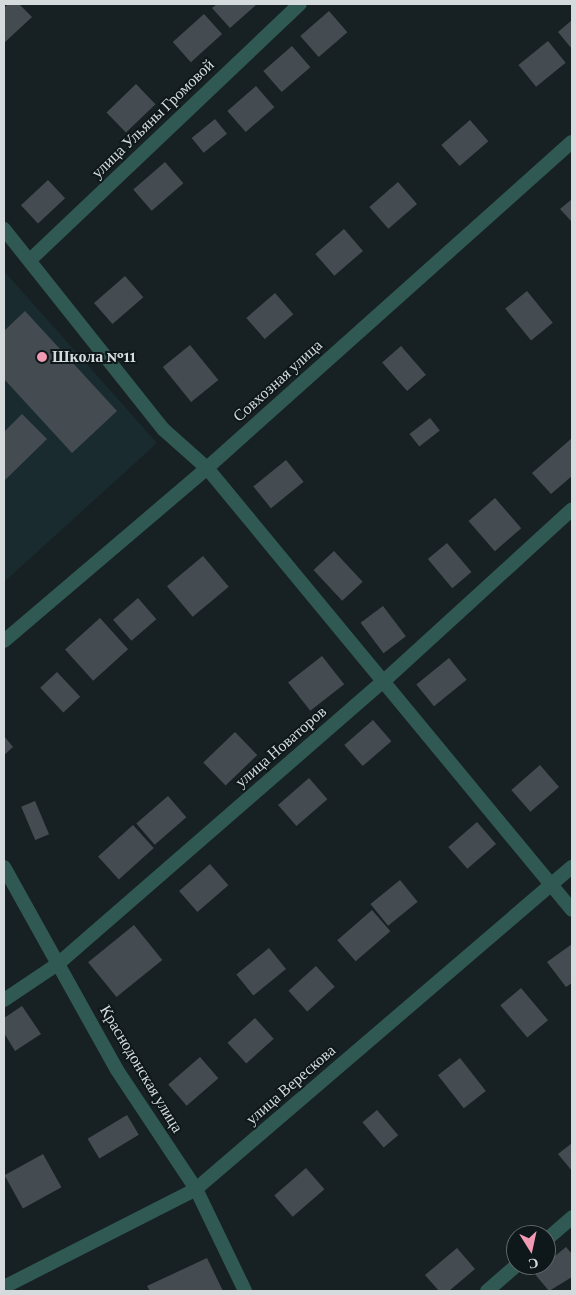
<!DOCTYPE html>
<meta charset="utf-8">
<style>
body{margin:0}
#map{position:relative;width:576px;height:1295px;overflow:hidden;background:#172123;font-family:"Crimson Pro",serif}
div>[style]{position:absolute}
.built>*{inset:0;background:#192b2f}
.building>*{inset:0;background:#444c52;transform-origin:0 0}
.minor>*{height:14px;margin:-7px;padding:0 7px;transform-origin:7px;border-radius:7px;background:#315953}
.dots>*{width:14px;height:14px;translate:-50% -50%;box-sizing:border-box;border:2px solid #0e181a;border-radius:50%}
span{translate:-50% -50%;white-space:nowrap;text-align:center;line-height:1.15;-webkit-text-stroke:4px #0e181a;paint-order:stroke}
.street-label{font-size:16px;color:#d5dbdd}
.poi-label{font-size:16px;color:#d5dbdd;font-weight:700}
.left{translate:0 -50%;text-align:left}
.frame{position:absolute;inset:0;border:5px solid #d5dbdd;pointer-events:none}
.north{position:absolute;left:506px;top:1225px;width:50px;height:50px;box-sizing:border-box;background:#0e181a;border:1px solid #5e6668;border-radius:50%;rotate:170deg;font-size:14px;font-weight:700;line-height:20px;text-align:center;color:#d5dbdd}
.north::after{content:'';display:block;margin:auto;width:18px;height:22px;background:#f19ab3;clip-path:polygon(50% 0,100% 100%,50% 72%,0 100%)}
</style>
<div id="map">
<div class="built">
<i style="clip-path:polygon(4px 271px,157px 443px,4px 582px)"></i>
</div>
<div class="building">
<i style="clip-path:polygon(8px 4px,19px 4px,32px 17px,4px 43px,4px 8px)"></i>
<i style="clip-path:polygon(217px 4px,257px 4px,230px 28px,212px 8px)"></i>
<i style="left:329px;top:11px;width:28px;height:38px;rotate:49deg"></i>
<i style="left:204px;top:14px;width:27px;height:42px;rotate:48deg"></i>
<i style="clip-path:polygon(572px 20px,572px 49px,558px 32px)"></i>
<i style="left:548px;top:41px;width:28px;height:38px;rotate:51deg"></i>
<i style="left:292px;top:46px;width:28px;height:38px;rotate:49deg"></i>
<i style="left:136px;top:84px;width:28px;height:41px;rotate:46deg"></i>
<i style="left:256px;top:86px;width:28px;height:38px;rotate:49deg"></i>
<i style="left:215px;top:119px;width:19px;height:30px;rotate:51deg"></i>
<i style="left:470px;top:120px;width:28px;height:38px;rotate:49deg"></i>
<i style="left:165px;top:162px;width:28px;height:42px;rotate:49deg"></i>
<i style="left:48px;top:180px;width:25px;height:37px;rotate:47deg"></i>
<i style="left:398px;top:182px;width:29px;height:38px;rotate:49deg"></i>
<i style="clip-path:polygon(572px 199px,572px 222px,560px 209px)"></i>
<i style="left:344px;top:229px;width:29px;height:38px;rotate:49deg"></i>
<i style="left:125px;top:276px;width:28px;height:41px;rotate:49deg"></i>
<i style="left:527px;top:291px;width:41px;height:28px;rotate:51deg"></i>
<i style="left:275px;top:293px;width:28px;height:38px;rotate:49deg"></i>
<i style="clip-path:polygon(25px 311px,117px 411px,72px 453px,4px 379px,4px 331px)"></i>
<i style="left:190px;top:345px;width:45px;height:35px;rotate:51deg"></i>
<i style="left:401px;top:346px;width:38px;height:25px;rotate:49deg"></i>
<i style="clip-path:polygon(22px 414px,47px 439px,4px 481px,4px 432px)"></i>
<i style="left:430px;top:418px;width:16px;height:26px;rotate:52deg"></i>
<i style="clip-path:polygon(572px 438px,572px 476px,551px 494px,532px 473px)"></i>
<i style="left:286px;top:460px;width:28px;height:42px;rotate:51deg"></i>
<i style="left:495px;top:498px;width:40px;height:35px;rotate:49deg"></i>
<i style="left:447px;top:543px;width:38px;height:25px;rotate:50deg"></i>
<i style="left:334px;top:551px;width:42px;height:28px;rotate:47deg"></i>
<i style="left:203px;top:556px;width:40px;height:47px;rotate:50deg"></i>
<i style="left:138px;top:598px;width:28px;height:33px;rotate:49deg"></i>
<i style="left:383px;top:606px;width:38px;height:28px;rotate:53deg"></i>
<i style="left:100px;top:618px;width:42px;height:47px;rotate:48deg"></i>
<i style="left:322px;top:656px;width:36px;height:43px;rotate:52deg"></i>
<i style="left:449px;top:658px;width:28px;height:42px;rotate:51deg"></i>
<i style="left:57px;top:672px;width:34px;height:23px;rotate:47deg"></i>
<i style="left:373px;top:720px;width:28px;height:38px;rotate:49deg"></i>
<i style="left:235px;top:732px;width:32px;height:44px;rotate:46deg"></i>
<i style="clip-path:polygon(4px 736px,13px 747px,4px 755px)"></i>
<i style="left:540px;top:765px;width:29px;height:38px;rotate:49deg"></i>
<i style="left:309px;top:778px;width:28px;height:41px;rotate:49deg"></i>
<i style="left:168px;top:796px;width:28px;height:42px;rotate:49deg"></i>
<i style="left:35px;top:801px;width:36px;height:15px;rotate:67deg"></i>
<i style="left:477px;top:822px;width:29px;height:38px;rotate:49deg"></i>
<i style="left:133px;top:825px;width:31px;height:47px;rotate:48deg"></i>
<i style="left:210px;top:864px;width:28px;height:41px;rotate:49deg"></i>
<i style="left:400px;top:880px;width:28px;height:38px;rotate:51deg"></i>
<i style="left:372px;top:910px;width:28px;height:46px;rotate:49deg"></i>
<i style="left:134px;top:925px;width:45px;height:59px;rotate:51deg"></i>
<i style="clip-path:polygon(572px 944px,572px 983px,566px 987px,547px 962px)"></i>
<i style="left:269px;top:948px;width:27px;height:42px;rotate:51deg"></i>
<i style="left:316px;top:966px;width:28px;height:37px;rotate:48deg"></i>
<i style="left:521px;top:988px;width:42px;height:27px;rotate:50deg"></i>
<i style="clip-path:polygon(22px 1006px,41px 1034px,15px 1051px,4px 1033px,4px 1018px)"></i>
<i style="left:255px;top:1018px;width:28px;height:37px;rotate:48deg"></i>
<i style="left:200px;top:1057px;width:28px;height:42px;rotate:49deg"></i>
<i style="left:460px;top:1058px;width:42px;height:28px;rotate:52deg"></i>
<i style="left:377px;top:1110px;width:33px;height:19px;rotate:50deg"></i>
<i style="left:127px;top:1115px;width:23px;height:46px;rotate:59deg"></i>
<i style="clip-path:polygon(572px 1143px,572px 1171px,558px 1154px)"></i>
<i style="left:43px;top:1154px;width:38px;height:44px;rotate:61deg"></i>
<i style="left:306px;top:1168px;width:28px;height:42px;rotate:49deg"></i>
<i style="clip-path:polygon(566px 1247px,572px 1254px,572px 1277px,549px 1291px,534px 1273px)"></i>
<i style="clip-path:polygon(457px 1248px,475px 1269px,449px 1291px,439px 1291px,425px 1275px)"></i>
<i style="clip-path:polygon(207px 1258px,223px 1291px,150px 1291px,147px 1286px)"></i>
</div>
<div class="minor">
<i style="left:4px;top:229px;width:256px;rotate:51.5deg"></i>
<i style="left:163px;top:429px;width:59px;rotate:41.6deg"></i>
<i style="left:207px;top:468px;width:573px;rotate:50.45deg"></i>
<i style="left:30px;top:260px;width:372px;rotate:-43.5deg"></i>
<i style="left:4px;top:641px;width:267px;rotate:-40.4deg"></i>
<i style="left:207px;top:468px;width:489px;rotate:-41.8deg"></i>
<i style="left:4px;top:867px;width:232px;rotate:60.9deg"></i>
<i style="left:117px;top:1070px;width:143px;rotate:56.4deg"></i>
<i style="left:196px;top:1189px;width:113px;rotate:64.3deg"></i>
<i style="left:4px;top:1000px;width:66px;rotate:-33.9deg"></i>
<i style="left:59px;top:963px;width:432px;rotate:-41deg"></i>
<i style="left:385px;top:680px;width:253px;rotate:-42.4deg"></i>
<i style="left:546px;top:1240px;width:35px;rotate:-41deg"></i>
<i style="left:4px;top:1287px;width:216px;rotate:-27deg"></i>
<i style="left:196px;top:1189px;width:495px;rotate:-40.6deg"></i>
<i style="left:487px;top:1291px;width:40px;rotate:-41deg"></i>
</div>
<div class="dots">
<i style="left:42px;top:357px;background:#f19ab3"></i>
</div>
<div class="street-label">
<span style="left:153px;top:119px;rotate:-44deg">улица Ульяны Громовой</span>
<span style="left:278px;top:381px;rotate:-42deg">Совхозная улица</span>
<span style="left:281px;top:747px;rotate:-41deg">улица Новаторов</span>
<span style="left:141px;top:1069px;rotate:59deg">Краснодонская улица</span>
<span style="left:291px;top:1085px;rotate:-41deg">улица Верескова</span>
</div>
<div class="poi-label">
<span class="left" style="left:52px;top:357px">Школа №11</span>
</div>
<div class="frame"></div>
<div class="north">С</div>
</div>
